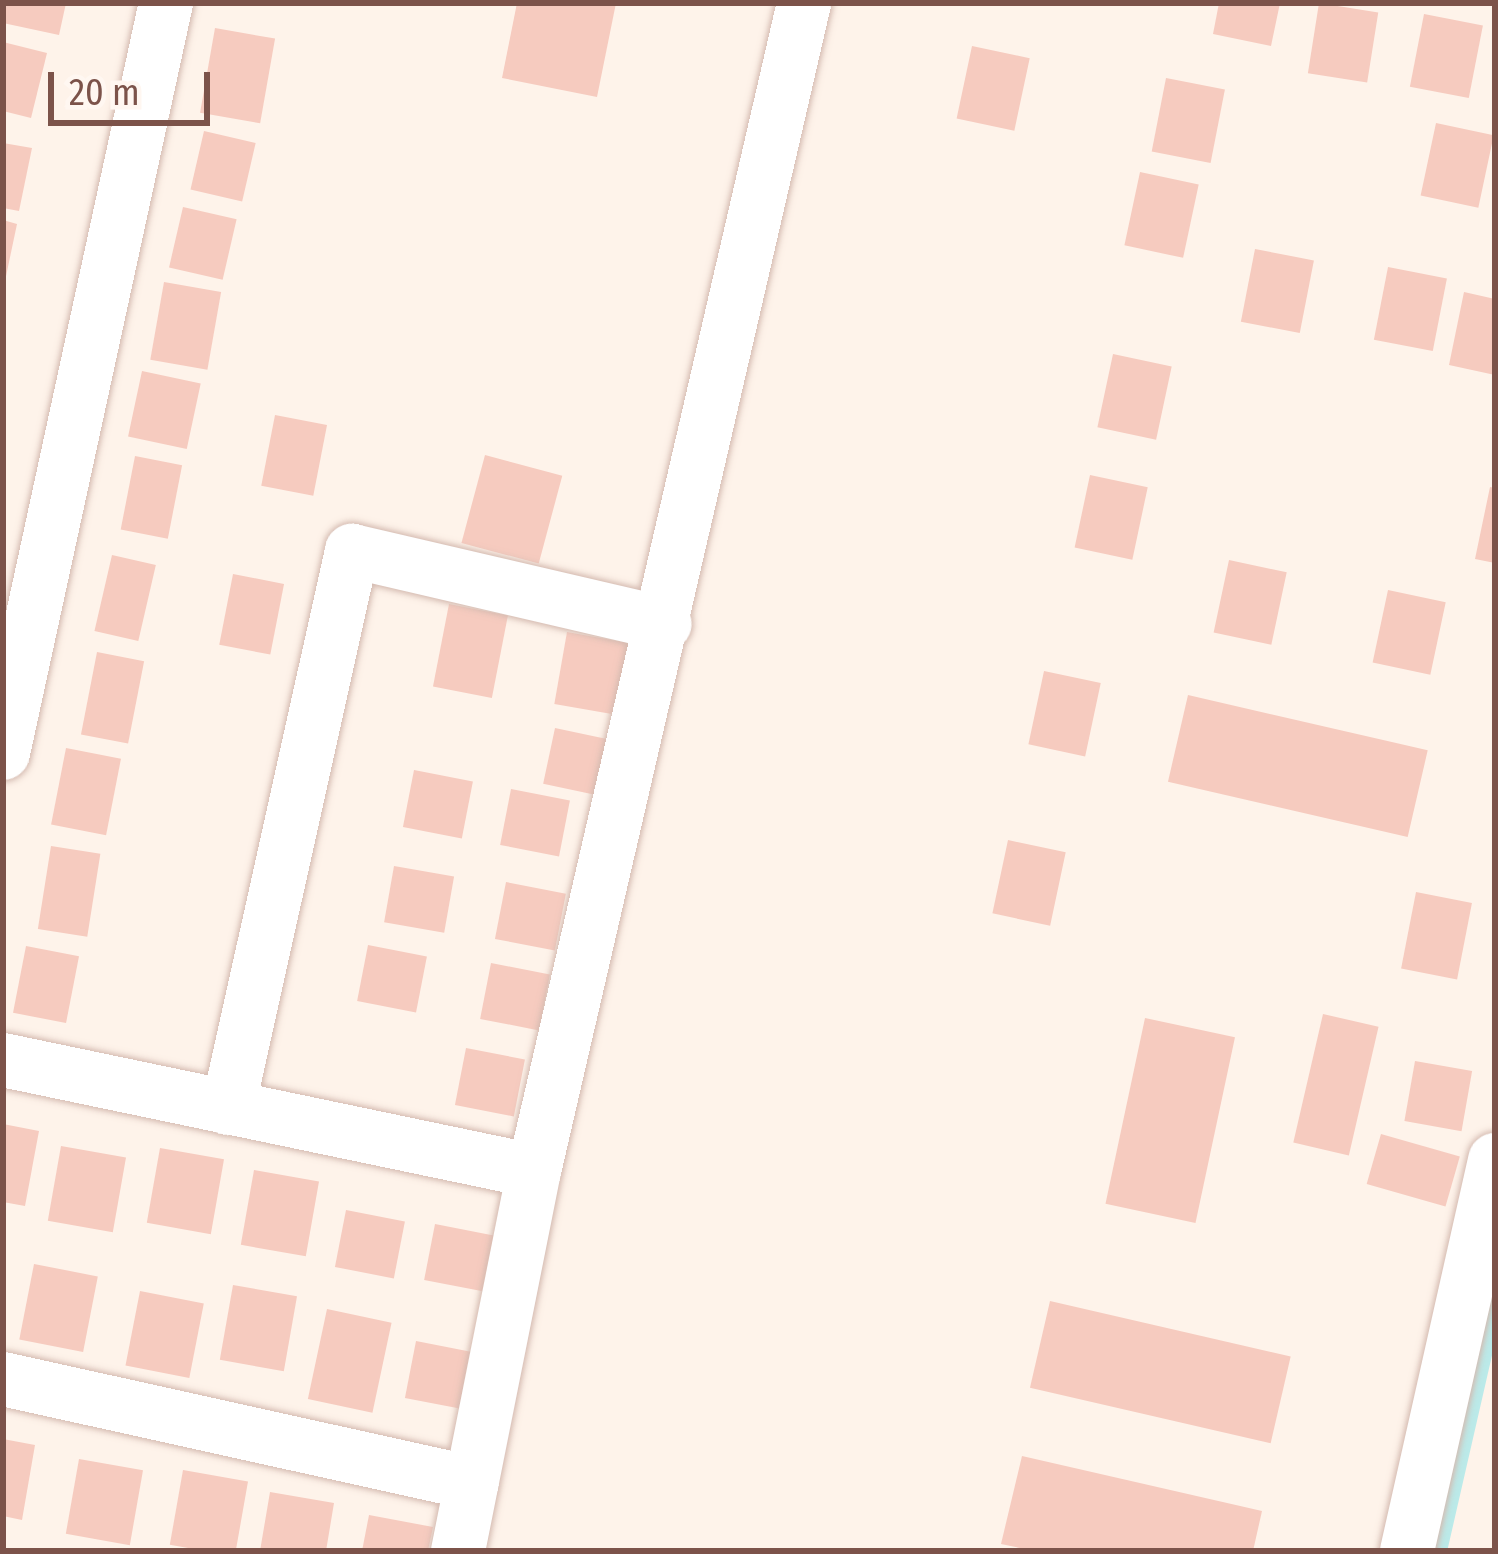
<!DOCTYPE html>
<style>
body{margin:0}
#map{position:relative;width:1498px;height:1554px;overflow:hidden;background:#fef3ea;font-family:"Fira Sans Condensed",sans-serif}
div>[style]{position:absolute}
.stream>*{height:16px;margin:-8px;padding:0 8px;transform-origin:8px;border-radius:8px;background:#bbeae9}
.building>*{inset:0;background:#f6cbbf;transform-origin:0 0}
.roads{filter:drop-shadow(0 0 3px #d4bab0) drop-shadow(0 0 3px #d4bab0)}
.minor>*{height:54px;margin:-27px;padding:0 27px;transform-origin:27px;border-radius:27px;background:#fff}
span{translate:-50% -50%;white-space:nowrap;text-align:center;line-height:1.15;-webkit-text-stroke:10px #fff7f1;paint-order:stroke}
.frame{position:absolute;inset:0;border:6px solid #7c534a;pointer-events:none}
.scale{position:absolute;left:48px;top:72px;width:162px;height:54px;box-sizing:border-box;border:6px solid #7c534a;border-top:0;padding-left:15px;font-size:36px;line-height:42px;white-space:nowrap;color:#7c534a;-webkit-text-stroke:9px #fff7f1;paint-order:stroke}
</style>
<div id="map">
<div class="stream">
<i style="left:1439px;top:1551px;width:251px;rotate:-77.1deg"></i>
</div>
<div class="building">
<i style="clip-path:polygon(3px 3px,66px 3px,59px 35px,3px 23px)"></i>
<i style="clip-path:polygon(517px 3px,616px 3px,597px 97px,502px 78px)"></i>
<i style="clip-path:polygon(1219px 3px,1280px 3px,1271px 46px,1213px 34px)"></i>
<i style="left:1319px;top:3px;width:60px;height:71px;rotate:9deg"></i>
<i style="left:1424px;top:14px;width:60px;height:74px;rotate:11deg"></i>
<i style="left:215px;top:28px;width:61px;height:86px;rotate:10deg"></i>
<i style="clip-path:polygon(3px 42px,47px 53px,31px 118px,3px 111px)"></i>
<i style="left:972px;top:46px;width:59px;height:74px;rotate:12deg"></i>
<i style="left:1166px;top:78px;width:60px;height:75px;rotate:11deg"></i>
<i style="left:1436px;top:123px;width:59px;height:74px;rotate:12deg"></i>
<i style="left:204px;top:131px;width:53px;height:60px;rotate:13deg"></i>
<i style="clip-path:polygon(3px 143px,32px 148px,19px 211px,3px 208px)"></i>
<i style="left:1140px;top:172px;width:60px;height:75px;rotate:12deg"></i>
<i style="left:183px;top:207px;width:55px;height:62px;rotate:13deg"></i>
<i style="clip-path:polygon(3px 220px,17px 224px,5px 281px,3px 281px)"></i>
<i style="left:1255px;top:249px;width:60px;height:74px;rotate:11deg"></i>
<i style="left:1388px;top:267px;width:60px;height:74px;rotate:11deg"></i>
<i style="left:164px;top:282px;width:58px;height:79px;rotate:10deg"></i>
<i style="clip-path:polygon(1464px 292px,1495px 299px,1495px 375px,1449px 365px)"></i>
<i style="left:1113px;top:354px;width:60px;height:75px;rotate:12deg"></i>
<i style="left:142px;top:371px;width:60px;height:67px;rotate:12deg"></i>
<i style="left:275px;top:415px;width:53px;height:72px;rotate:11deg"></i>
<i style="left:485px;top:455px;width:80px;height:91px;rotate:15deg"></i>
<i style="left:135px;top:456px;width:48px;height:75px;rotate:11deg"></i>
<i style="left:1090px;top:475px;width:59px;height:74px;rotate:12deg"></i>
<i style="clip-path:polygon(1490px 487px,1495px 488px,1495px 563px,1475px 559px)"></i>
<i style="left:112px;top:555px;width:45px;height:78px;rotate:13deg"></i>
<i style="left:1229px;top:560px;width:59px;height:74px;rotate:12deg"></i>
<i style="left:233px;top:574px;width:52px;height:72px;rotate:11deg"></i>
<i style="left:1388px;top:590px;width:59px;height:74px;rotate:12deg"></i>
<i style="left:449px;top:604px;width:60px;height:84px;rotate:11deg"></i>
<i style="left:567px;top:632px;width:70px;height:73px;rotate:10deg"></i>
<i style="left:97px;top:652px;width:48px;height:84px;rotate:11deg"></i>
<i style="left:1044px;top:671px;width:58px;height:75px;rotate:12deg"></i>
<i style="left:1188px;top:695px;width:246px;height:89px;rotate:13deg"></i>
<i style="left:555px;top:728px;width:59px;height:57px;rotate:12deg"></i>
<i style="left:66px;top:748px;width:56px;height:78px;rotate:11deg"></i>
<i style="left:414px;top:770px;width:60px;height:58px;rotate:11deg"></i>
<i style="left:511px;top:789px;width:60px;height:57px;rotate:11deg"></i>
<i style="left:1008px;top:840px;width:59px;height:75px;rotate:12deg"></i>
<i style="left:51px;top:846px;width:50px;height:84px;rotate:9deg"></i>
<i style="left:394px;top:866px;width:61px;height:57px;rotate:10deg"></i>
<i style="left:506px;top:882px;width:61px;height:58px;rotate:11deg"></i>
<i style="left:1416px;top:892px;width:57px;height:78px;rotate:11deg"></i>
<i style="left:368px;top:945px;width:60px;height:57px;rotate:11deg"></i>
<i style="left:26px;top:946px;width:54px;height:68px;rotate:11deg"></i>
<i style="left:491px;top:963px;width:60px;height:57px;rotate:11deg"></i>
<i style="left:1323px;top:1014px;width:57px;height:132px;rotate:13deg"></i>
<i style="left:1145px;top:1018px;width:92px;height:190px;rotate:12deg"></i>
<i style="left:466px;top:1048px;width:60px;height:58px;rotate:11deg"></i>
<i style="left:1415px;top:1061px;width:58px;height:61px;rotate:10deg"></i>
<i style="clip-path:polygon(3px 1124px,39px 1131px,25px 1206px,3px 1202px)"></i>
<i style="left:1381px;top:1134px;width:82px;height:52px;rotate:16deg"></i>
<i style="left:61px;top:1146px;width:66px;height:76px;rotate:10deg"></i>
<i style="left:160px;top:1148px;width:65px;height:76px;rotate:10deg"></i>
<i style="left:254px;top:1170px;width:66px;height:76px;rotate:10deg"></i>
<i style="left:346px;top:1210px;width:60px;height:58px;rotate:11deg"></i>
<i style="left:435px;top:1224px;width:61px;height:57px;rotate:11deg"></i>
<i style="left:34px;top:1264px;width:65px;height:77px;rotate:11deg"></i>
<i style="left:233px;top:1285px;width:65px;height:76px;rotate:10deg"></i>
<i style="left:140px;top:1291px;width:65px;height:76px;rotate:11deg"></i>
<i style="left:1050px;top:1301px;width:247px;height:89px;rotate:13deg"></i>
<i style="left:327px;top:1309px;width:66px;height:92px;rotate:12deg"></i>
<i style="left:416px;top:1341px;width:61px;height:58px;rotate:11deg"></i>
<i style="clip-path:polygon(3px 1439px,35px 1445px,22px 1520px,3px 1516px)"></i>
<i style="clip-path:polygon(1022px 1456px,1262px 1511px,1253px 1551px,1034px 1551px,1001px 1544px)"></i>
<i style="left:79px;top:1459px;width:65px;height:76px;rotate:10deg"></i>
<i style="left:183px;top:1470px;width:66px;height:76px;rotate:10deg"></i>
<i style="clip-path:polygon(270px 1492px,334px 1503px,326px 1551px,260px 1551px)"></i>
<i style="clip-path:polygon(369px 1515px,433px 1527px,428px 1551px,362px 1551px)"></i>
</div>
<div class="roads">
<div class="minor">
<i style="left:3px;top:753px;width:768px;rotate:-77.74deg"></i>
<i style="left:3px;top:1060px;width:542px;rotate:11.81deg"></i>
<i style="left:228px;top:1108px;width:571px;rotate:-77.45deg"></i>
<i style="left:352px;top:551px;width:321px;rotate:13.1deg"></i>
<i style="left:3px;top:1379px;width:480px;rotate:12.5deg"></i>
<i style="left:458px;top:1551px;width:388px;rotate:-78.7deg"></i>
<i style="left:534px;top:1171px;width:1199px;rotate:-76.98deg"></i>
<i style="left:1407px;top:1551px;width:401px;rotate:-77.3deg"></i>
</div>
</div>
<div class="frame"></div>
<div class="scale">20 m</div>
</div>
